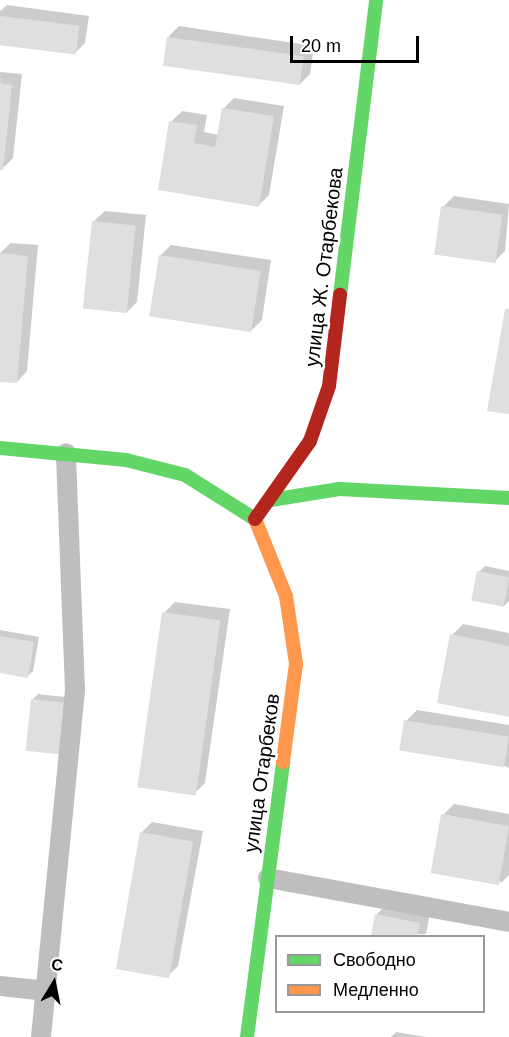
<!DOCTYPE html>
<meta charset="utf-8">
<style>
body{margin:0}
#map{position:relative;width:509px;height:1037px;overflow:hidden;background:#fff;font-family:Helvetica,sans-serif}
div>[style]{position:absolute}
.shadow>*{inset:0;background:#0003}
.building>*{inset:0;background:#dfdfdf;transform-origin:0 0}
.lane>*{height:20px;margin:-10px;padding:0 10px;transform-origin:10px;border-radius:10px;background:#bebebe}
.fast>*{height:14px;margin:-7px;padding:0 7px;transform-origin:7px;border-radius:7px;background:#63d668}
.slow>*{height:14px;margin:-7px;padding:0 7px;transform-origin:7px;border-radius:7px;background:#ff974d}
.jam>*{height:14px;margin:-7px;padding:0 7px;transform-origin:7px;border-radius:7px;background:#b3261e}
span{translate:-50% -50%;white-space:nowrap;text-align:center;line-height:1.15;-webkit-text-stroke:5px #fff;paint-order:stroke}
.street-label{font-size:20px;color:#000}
.legend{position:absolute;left:275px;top:935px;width:210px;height:78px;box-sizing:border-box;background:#fff;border:2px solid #999;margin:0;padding:8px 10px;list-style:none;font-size:18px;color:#000}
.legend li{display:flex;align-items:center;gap:12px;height:30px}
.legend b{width:30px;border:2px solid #999}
.north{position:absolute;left:24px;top:953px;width:60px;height:60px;-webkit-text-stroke:4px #fff;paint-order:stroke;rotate:10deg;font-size:16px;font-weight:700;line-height:24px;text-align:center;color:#000}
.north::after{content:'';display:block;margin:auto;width:21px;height:27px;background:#000;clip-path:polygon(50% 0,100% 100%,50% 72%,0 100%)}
.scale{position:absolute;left:290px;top:36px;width:129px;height:27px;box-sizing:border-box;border:3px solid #000;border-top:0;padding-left:8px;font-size:18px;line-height:21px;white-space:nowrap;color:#000;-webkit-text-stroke:4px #fff;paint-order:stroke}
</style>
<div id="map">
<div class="shadow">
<i style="clip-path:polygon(7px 5px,89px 16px,85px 43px,74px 54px,0 44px,0 11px)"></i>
<i style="clip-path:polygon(179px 26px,314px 46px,310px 74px,299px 85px,168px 37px)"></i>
<i style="clip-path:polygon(0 72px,22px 74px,13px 158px,2px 169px)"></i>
<i style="clip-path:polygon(234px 98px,284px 106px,269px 195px,258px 206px,171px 122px,182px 111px,207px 115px,204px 132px,219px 135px,223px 109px)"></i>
<i style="clip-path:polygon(454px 196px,509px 204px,505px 251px,494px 262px,443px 207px)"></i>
<i style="clip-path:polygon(105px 211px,146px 215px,137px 302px,126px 313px,94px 221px)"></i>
<i style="clip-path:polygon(11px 243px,38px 245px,27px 371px,17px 382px,0 380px,0 253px)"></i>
<i style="clip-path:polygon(171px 245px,271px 260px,262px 320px,251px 331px,160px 256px)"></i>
<i style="clip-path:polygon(485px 566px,509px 571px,509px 601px,504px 606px,479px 572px)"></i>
<i style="clip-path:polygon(175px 602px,230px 609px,205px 783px,194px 794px,164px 613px)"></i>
<i style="clip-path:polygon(463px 624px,509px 633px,509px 715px,452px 635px)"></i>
<i style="clip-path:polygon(0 630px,39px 637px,33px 671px,27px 677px,0 672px)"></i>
<i style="clip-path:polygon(38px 694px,73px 698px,68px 747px,32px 700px)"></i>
<i style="clip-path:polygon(417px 710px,509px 725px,509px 768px,406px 721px)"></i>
<i style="clip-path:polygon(454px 804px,509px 814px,509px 875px,501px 883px,443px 815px)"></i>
<i style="clip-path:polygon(152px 822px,203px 831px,178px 966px,167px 977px,141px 833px)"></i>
<i style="clip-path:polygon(387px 904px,430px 912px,426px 934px,372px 936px,376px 915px)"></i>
<i style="clip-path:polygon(396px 1032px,426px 1037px,391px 1037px)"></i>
</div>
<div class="building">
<i style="left:0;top:16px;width:80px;height:29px;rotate:7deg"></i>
<i style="left:167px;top:37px;width:138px;height:29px;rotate:8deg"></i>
<i style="clip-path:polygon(0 83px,12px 85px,3px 170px,0 170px)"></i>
<i style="clip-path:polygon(222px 108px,274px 116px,259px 207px,158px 190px,169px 121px,197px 125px,194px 143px,215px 147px)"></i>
<i style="left:441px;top:206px;width:62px;height:49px;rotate:8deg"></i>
<i style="left:92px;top:221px;width:44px;height:88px;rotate:6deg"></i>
<i style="clip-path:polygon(0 253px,28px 256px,17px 383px,0 382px)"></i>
<i style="left:159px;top:255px;width:103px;height:62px;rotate:9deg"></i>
<i style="clip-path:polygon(505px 309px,509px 309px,509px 414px,487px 411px)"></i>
<i style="left:477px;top:571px;width:33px;height:30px;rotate:11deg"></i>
<i style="left:162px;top:612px;width:59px;height:177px;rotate:8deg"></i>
<i style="clip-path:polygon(450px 634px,509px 646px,509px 717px,437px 703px)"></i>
<i style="clip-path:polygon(0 636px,34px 642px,28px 678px,0 673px)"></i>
<i style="left:31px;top:699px;width:37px;height:52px;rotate:6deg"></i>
<i style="left:404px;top:720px;width:106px;height:31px;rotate:9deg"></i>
<i style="left:441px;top:814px;width:69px;height:60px;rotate:10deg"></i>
<i style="left:140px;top:832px;width:54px;height:139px;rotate:10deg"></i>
<i style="clip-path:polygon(375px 914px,420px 923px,417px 936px,371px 936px)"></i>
</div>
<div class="lane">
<i style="left:268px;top:878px;width:245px;rotate:10.3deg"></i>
<i style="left:0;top:986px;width:47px;rotate:6.1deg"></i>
<i style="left:41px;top:1037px;width:349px;rotate:-84.4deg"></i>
<i style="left:75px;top:690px;width:237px;rotate:-92.2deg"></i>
</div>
<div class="fast">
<i style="left:340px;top:295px;width:297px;rotate:-83deg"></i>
<i style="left:0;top:448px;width:127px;rotate:5.4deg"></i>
<i style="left:126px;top:460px;width:61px;rotate:14.3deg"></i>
<i style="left:185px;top:475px;width:83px;rotate:32.2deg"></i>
<i style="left:271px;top:500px;width:69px;rotate:-9.2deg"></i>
<i style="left:339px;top:489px;width:170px;rotate:3deg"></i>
<i style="left:247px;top:1037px;width:277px;rotate:-82.5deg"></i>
</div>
<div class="slow">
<i style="left:255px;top:519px;width:83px;rotate:68.1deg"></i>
<i style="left:286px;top:596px;width:69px;rotate:81.6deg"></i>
<i style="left:296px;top:664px;width:99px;rotate:97.6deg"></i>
</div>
<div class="jam">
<i style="left:255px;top:519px;width:95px;rotate:-54.8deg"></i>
<i style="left:310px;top:441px;width:58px;rotate:-70.9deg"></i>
<i style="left:329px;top:386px;width:92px;rotate:-83.1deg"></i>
</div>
<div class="street-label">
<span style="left:324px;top:267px;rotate:-83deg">улица Ж. Отарбекова</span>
<span style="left:262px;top:773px;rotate:-82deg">улица Отарбеков</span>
</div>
<ul class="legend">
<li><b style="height:8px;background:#63d668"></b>Свободно</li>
<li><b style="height:8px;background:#ff974d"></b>Медленно</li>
</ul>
<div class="north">С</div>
<div class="scale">20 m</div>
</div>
